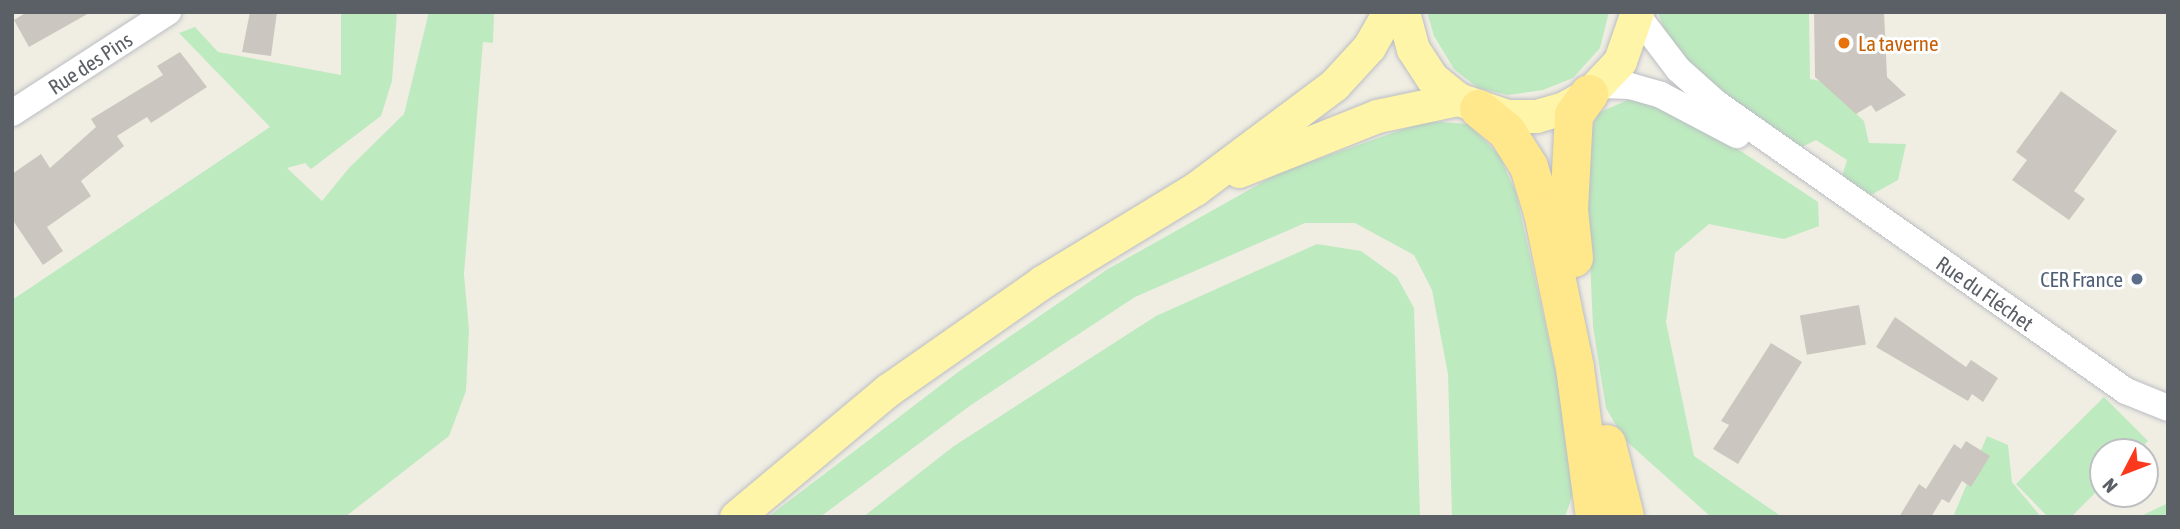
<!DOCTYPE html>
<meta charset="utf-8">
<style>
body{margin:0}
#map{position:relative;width:2180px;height:529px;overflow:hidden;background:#f0eee3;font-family:"Asap Condensed",sans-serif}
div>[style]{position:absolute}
.green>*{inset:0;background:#bdeabf}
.building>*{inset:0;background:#cbc7c0;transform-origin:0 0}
.roads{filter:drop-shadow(0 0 2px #bbbdc4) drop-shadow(0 0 2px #bbbdc4)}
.minor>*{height:26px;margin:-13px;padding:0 13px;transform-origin:13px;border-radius:13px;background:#fff}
.major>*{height:33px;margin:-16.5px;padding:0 16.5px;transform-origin:16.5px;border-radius:16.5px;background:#fff5a9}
.highway>*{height:38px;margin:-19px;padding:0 19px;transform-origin:19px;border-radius:19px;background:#ffe78b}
.dots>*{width:19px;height:19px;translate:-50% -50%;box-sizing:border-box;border:4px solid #fff;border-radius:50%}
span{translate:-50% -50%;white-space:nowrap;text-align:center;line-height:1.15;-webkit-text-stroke:6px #fff;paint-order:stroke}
.food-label{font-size:21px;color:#c56008}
.left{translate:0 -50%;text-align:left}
.street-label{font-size:21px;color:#5b5f66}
.service-label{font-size:21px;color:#4e5e75}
.right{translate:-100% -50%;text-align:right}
.frame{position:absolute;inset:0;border:14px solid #5b5f66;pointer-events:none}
.north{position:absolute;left:2089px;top:438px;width:70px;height:70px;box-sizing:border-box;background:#fff;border:2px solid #bdbfc2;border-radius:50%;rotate:228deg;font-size:19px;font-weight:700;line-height:28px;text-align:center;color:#5b5f66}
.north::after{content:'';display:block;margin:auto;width:24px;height:32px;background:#fc391d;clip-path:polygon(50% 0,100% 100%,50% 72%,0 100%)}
</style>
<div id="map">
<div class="green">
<i style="clip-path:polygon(341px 12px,397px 12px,392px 81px,381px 116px,311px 169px,305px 163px,287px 168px,322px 201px,349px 168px,404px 114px,429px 12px,494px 12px,493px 43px,483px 42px,464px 274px,469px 330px,466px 391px,449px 436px,345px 517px,12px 517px,12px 300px,270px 127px,179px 33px,195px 27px,218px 52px,341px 75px)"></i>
<i style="clip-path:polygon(1427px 12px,1609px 12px,1600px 48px,1573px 78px,1543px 90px,1508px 95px,1478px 88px,1454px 69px,1434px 36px)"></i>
<i style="clip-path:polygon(1658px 12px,1809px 12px,1810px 79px,1821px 81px,1864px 121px,1869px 143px,1906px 144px,1898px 180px,1871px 195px,1842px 177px,1847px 160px,1816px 140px,1798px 149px,1716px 92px,1669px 44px)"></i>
<i style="clip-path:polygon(1635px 97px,1721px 138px,1818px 202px,1819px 226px,1784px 239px,1709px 224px,1675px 253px,1666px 322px,1694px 456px,1782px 517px,1711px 517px,1624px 439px,1606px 408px,1593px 327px,1585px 148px,1598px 113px)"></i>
<i style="clip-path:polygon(1427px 121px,1468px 124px,1499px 155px,1516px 193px,1579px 476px,1565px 517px,1452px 517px,1448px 374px,1432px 290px,1414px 255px,1355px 223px,1305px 223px,1135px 297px,971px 405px,820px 517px,768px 517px,958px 372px,1108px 269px,1281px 172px)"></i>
<i style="clip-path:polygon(1317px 244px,1361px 251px,1397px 277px,1414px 308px,1420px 517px,863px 517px,954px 446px,1156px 316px)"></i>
<i style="clip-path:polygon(2104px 397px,2148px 441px,2136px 452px,2103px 452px,2103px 485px,2071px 517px,2048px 517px,2016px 484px)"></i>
<i style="clip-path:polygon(1987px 436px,2008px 445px,2012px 482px,2041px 517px,1953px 517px)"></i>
<i style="clip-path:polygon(2168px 503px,2168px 517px,2139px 517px)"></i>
</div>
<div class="building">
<i style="clip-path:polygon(27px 12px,91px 12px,29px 47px,14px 20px)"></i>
<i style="clip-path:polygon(250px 12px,277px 12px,271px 56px,242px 52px)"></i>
<i style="clip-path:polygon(1814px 12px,1884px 12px,1887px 77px,1906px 95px,1876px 112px,1871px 105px,1856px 114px,1815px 77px)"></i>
<i style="clip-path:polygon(180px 52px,207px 87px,151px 123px,147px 117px,117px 136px,124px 146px,81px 181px,91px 196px,47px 227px,63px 251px,43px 265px,12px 219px,12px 174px,41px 154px,50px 168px,96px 127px,91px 119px,163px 75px,157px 66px)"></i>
<i style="clip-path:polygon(2061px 91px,2117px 131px,2074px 191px,2085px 199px,2069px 220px,2012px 180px,2027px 160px,2016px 152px)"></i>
<i style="left:1859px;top:305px;width:40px;height:60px;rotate:80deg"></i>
<i style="clip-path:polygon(1895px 317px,1966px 367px,1971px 360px,1998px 378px,1983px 402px,1972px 394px,1968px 401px,1876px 347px)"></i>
<i style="clip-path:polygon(1771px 343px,1802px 362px,1738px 464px,1713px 449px,1729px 425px,1721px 421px)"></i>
<i style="clip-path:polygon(1966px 441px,1990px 456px,1971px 487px,1962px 481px,1949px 503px,1942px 499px,1931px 517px,1899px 517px,1919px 484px,1926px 489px,1954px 444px,1961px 449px)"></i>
</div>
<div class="roads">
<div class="minor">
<i style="left:1637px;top:15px;width:68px;rotate:52.8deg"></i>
<i style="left:1678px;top:69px;width:51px;rotate:41.8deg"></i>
<i style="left:1716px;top:103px;width:501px;rotate:35.09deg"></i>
<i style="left:2126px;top:391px;width:45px;rotate:22deg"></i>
<i style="left:1601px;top:85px;width:29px;rotate:2deg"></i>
<i style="left:1630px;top:86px;width:32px;rotate:16deg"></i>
<i style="left:1661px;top:95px;width:86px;rotate:27.8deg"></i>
<i style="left:12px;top:113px;width:186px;rotate:-32.9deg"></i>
</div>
<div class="major">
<i style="left:1403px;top:12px;width:38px;rotate:75deg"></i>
<i style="left:1413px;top:49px;width:35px;rotate:57deg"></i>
<i style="left:1432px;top:78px;width:33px;rotate:39deg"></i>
<i style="left:1458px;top:99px;width:52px;rotate:19.1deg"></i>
<i style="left:1507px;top:116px;width:29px"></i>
<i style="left:1536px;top:116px;width:29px;rotate:-16deg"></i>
<i style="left:1564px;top:108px;width:29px;rotate:-29deg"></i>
<i style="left:1589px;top:94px;width:45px;rotate:-46.8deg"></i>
<i style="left:1620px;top:61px;width:52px;rotate:-70.9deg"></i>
<i style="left:1239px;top:171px;width:149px;rotate:-21.7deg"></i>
<i style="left:1377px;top:116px;width:83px;rotate:-11.9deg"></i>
<i style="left:736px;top:517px;width:198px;rotate:-39.9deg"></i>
<i style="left:888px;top:390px;width:188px;rotate:-35deg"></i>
<i style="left:1042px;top:282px;width:179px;rotate:-31.3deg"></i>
<i style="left:1195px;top:189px;width:174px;rotate:-36.8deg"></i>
<i style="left:1334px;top:85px;width:52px;rotate:-47.4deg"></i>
<i style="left:1369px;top:47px;width:40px;rotate:-60.3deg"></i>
</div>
<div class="highway">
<i style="left:1479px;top:109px;width:36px;rotate:39deg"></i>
<i style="left:1507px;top:132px;width:41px;rotate:57.8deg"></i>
<i style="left:1529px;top:167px;width:48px;rotate:73.1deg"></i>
<i style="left:1543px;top:213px;width:158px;rotate:78.3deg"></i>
<i style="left:1575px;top:368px;width:150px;rotate:82.4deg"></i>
<i style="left:1574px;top:258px;width:48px;rotate:-95.9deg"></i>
<i style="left:1569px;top:210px;width:95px;rotate:-87deg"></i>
<i style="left:1574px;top:115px;width:26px;rotate:-54deg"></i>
<i style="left:1607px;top:444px;width:75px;rotate:76.1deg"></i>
</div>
</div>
<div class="dots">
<i style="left:1844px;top:43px;background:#e8710a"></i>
<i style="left:2137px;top:279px;background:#5c6f8a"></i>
</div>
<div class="food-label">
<span class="left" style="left:1858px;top:43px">La taverne</span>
</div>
<div class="street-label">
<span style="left:90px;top:63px;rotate:-33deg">Rue des Pins</span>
<span style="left:1985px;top:293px;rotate:35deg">Rue du Fléchet</span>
</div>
<div class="service-label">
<span class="right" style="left:2123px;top:279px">CER France</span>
</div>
<div class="frame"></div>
<div class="north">N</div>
</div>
